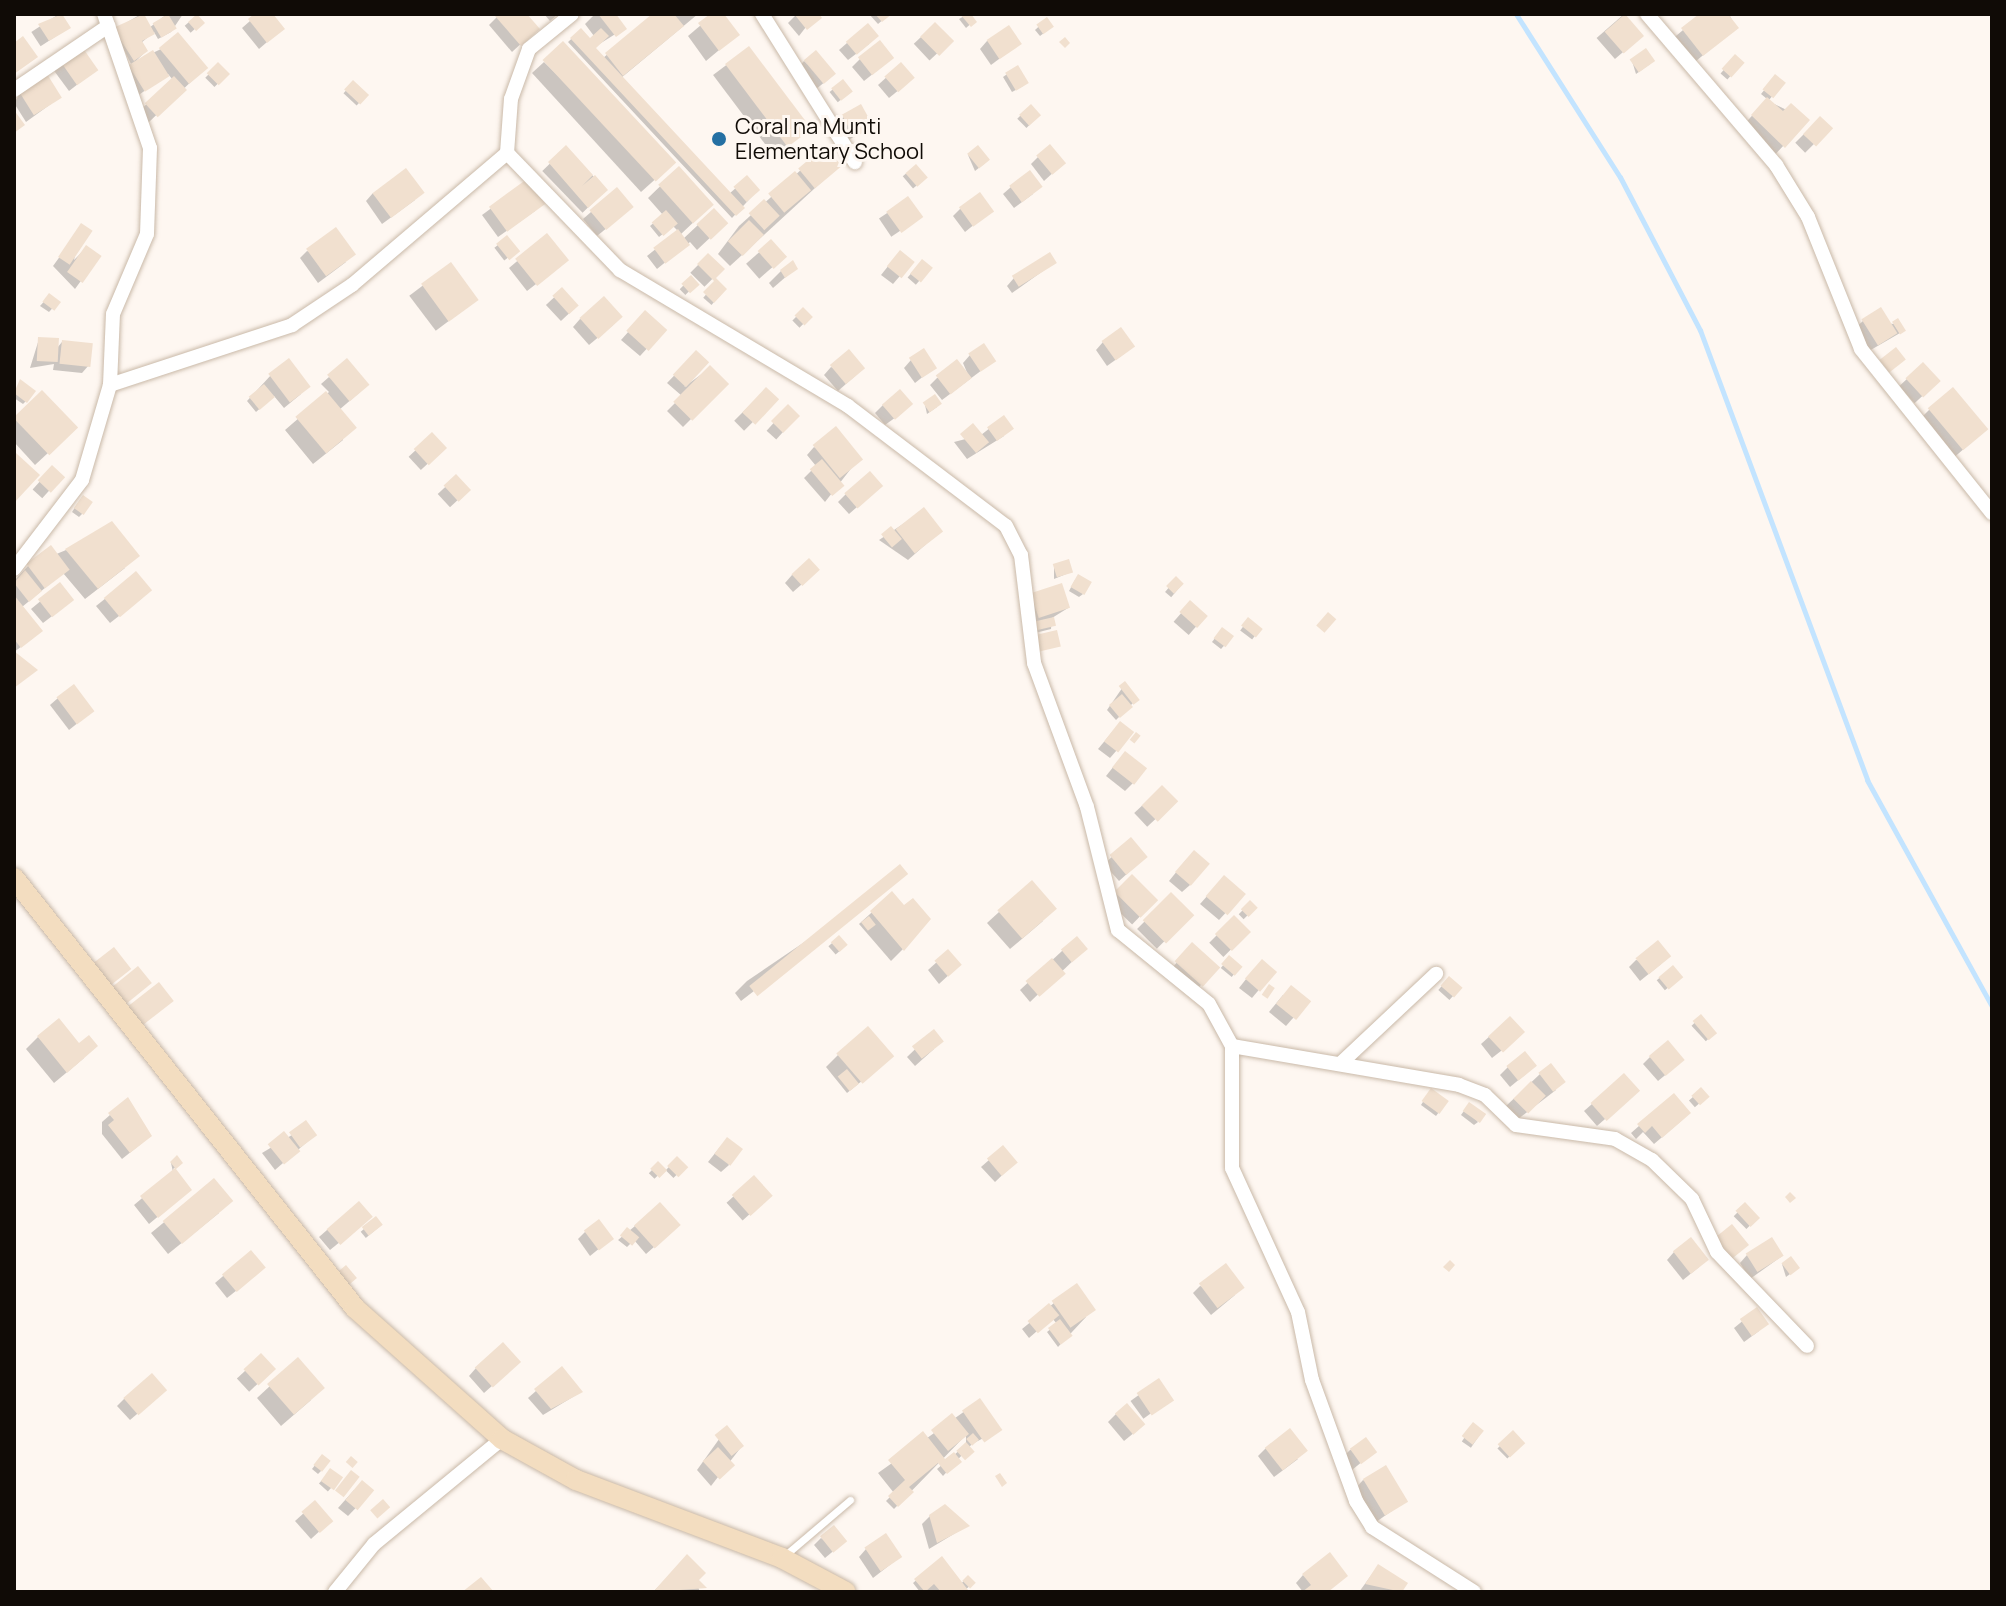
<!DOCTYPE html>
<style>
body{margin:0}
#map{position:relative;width:2006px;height:1606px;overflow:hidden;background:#fef7f1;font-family:Manrope,sans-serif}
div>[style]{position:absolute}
.shadow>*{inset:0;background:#0003;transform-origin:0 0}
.stream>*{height:5px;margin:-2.5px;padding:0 2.5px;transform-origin:2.5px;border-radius:2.5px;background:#c3e4ff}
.building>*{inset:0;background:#f1e0cf;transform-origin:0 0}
.roads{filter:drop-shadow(0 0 2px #c9b9a8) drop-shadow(0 0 2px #c9b9a8)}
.lane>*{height:7px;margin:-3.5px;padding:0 3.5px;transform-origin:3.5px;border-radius:3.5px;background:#fff}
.street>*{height:14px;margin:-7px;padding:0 7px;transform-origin:7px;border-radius:7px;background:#fff}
.secondary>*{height:20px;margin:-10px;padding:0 10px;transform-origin:10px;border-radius:10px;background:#f3ddc0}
.dots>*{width:22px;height:22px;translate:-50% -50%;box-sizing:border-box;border:4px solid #fef7f1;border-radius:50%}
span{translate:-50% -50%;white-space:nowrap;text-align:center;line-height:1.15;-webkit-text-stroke:6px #fef7f1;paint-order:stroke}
.poi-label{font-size:22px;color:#100b06}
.left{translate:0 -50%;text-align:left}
.frame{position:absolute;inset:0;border:16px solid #100b06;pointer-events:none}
</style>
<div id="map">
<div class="shadow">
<i style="left:59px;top:14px;width:17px;height:33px;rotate:57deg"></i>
<i style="clip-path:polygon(141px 14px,149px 28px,167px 14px,183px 14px,171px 32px,158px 39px,154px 32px,141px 43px,146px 51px,136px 61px,161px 49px,198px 75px,148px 123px,138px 112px,173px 80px,168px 74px,136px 97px,122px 74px,132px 66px,114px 30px)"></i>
<i style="clip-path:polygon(258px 14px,270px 14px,274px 36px,259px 49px,242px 28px)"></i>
<i style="clip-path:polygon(500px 14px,524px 14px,537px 29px,512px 52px,489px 25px)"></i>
<i style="clip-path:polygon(544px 14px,558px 14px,550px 21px)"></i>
<i style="clip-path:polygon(595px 14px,614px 14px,625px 28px,593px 48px,603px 58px,656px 14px,698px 14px,621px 78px,729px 194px,747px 178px,758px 190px,732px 218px,568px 42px,580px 31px,589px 41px,594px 36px,585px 24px)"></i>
<i style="clip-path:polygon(714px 14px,737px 35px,706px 61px,688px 36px)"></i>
<i style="clip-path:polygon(797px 14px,816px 14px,799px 36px,788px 23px)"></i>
<i style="clip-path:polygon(869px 14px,890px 14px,878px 24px)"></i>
<i style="clip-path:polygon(968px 14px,974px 21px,966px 28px,959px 19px)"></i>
<i style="clip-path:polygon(1702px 14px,1729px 14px,1736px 28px,1690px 66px,1670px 41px)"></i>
<i style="left:1623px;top:15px;width:28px;height:35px;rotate:49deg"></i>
<i style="left:196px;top:16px;width:9px;height:15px;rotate:49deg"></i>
<i style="clip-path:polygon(1046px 20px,1052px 27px,1040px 36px,1035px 30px)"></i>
<i style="left:935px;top:24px;width:23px;height:29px;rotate:47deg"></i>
<i style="clip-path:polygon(987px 41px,1019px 44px,991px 65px,980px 49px)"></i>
<i style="clip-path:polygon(847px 43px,869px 44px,848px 60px,839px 50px)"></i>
<i style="left:749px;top:48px;width:101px;height:45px;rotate:53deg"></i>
<i style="left:1735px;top:57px;width:9px;height:22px;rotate:41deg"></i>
<i style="clip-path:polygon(860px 59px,884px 65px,864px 81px,852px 67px)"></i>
<i style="clip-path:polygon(60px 61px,96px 70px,69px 91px,52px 68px)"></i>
<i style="clip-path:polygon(804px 61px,826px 81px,815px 90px,797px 69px)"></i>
<i style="clip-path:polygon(1632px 61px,1650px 64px,1636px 74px)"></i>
<i style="clip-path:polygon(544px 62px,660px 175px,641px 192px,532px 73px)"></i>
<i style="clip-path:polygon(901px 64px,905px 85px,889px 98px,878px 85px)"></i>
<i style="left:218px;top:65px;width:13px;height:18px;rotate:45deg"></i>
<i style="clip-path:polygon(1017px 67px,1023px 86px,1012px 92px,1003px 77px)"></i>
<i style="clip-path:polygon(1775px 77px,1783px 84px,1768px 101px,1807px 120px,1772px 158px,1741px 128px,1767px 99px,1761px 94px)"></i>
<i style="left:842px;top:82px;width:13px;height:16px;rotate:51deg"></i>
<i style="left:353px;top:83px;width:18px;height:14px;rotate:43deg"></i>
<i style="clip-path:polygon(20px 93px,59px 98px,26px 122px,14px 103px)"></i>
<i style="left:1030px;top:106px;width:13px;height:18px;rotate:45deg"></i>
<i style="left:860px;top:107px;width:22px;height:29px;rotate:58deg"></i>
<i style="left:1820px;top:118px;width:14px;height:35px;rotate:45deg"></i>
<i style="left:566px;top:148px;width:58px;height:33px;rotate:46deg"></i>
<i style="clip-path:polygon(825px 148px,827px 177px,730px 266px,718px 254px,739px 226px)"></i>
<i style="clip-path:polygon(968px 155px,985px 163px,975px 171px)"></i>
<i style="clip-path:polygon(1038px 157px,1056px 170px,1044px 181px,1031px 164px)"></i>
<i style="left:915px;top:166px;width:16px;height:16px;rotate:50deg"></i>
<i style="clip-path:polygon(678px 169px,699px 217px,680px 235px,683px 239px,714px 210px,714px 234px,697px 250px,690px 242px,657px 269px,647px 256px,678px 231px,673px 226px,659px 237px,650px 226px,663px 215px,648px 198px)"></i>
<i style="clip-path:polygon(527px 182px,535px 211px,498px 237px,482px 215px)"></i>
<i style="clip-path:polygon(1011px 187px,1033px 194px,1014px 208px,1003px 194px)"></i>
<i style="clip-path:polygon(373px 193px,415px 200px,382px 224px,366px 201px)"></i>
<i style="left:908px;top:199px;width:22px;height:35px;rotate:56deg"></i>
<i style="clip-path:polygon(960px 209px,991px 211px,965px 232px,953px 216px)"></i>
<i style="clip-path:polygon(591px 212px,624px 214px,597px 236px,583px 219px)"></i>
<i style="clip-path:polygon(82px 226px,74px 260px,86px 248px,99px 256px,75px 289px,53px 266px)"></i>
<i style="clip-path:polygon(547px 236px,558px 267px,527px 291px,509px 268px)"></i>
<i style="left:507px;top:238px;width:16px;height:16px;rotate:52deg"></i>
<i style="left:771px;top:242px;width:20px;height:33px;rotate:49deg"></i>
<i style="clip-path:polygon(307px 251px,346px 262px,318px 283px,300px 258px)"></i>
<i style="left:708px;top:255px;width:20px;height:25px;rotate:45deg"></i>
<i style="clip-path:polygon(893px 260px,912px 262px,893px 284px,881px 275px)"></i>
<i style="left:922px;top:261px;width:11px;height:22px;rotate:41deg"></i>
<i style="clip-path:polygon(1054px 263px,1012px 293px,1007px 286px,1014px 278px)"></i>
<i style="left:450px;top:265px;width:44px;height:51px;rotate:53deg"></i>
<i style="clip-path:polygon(796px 268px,773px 288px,769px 283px,781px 271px)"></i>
<i style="left:691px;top:278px;width:8px;height:16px;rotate:45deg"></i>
<i style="left:717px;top:282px;width:11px;height:21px;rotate:41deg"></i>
<i style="left:562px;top:290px;width:22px;height:22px;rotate:47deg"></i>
<i style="clip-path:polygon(49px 296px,58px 302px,49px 312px,40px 306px)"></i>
<i style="left:803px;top:310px;width:10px;height:15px;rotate:45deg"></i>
<i style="clip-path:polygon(580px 319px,613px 325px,589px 345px,573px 327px)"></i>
<i style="clip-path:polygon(638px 321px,664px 330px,640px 356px,621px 340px)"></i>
<i style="clip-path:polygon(1863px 321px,1894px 324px,1900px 333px,1869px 351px,1855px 328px)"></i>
<i style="clip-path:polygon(39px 339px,57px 348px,62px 342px,89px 365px,82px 373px,53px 370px,54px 364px,30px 368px)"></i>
<i style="clip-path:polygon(1103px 342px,1125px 353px,1107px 366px,1096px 350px)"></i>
<i style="clip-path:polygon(696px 353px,706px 362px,684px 387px,710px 368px,726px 384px,683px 427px,667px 411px,682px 396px,667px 383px)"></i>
<i style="clip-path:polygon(970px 355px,994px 361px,942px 400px,930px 385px,937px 378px,969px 377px,963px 363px)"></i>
<i style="clip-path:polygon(911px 360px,935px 367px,915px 383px,904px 368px)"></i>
<i style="left:1923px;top:364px;width:23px;height:33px;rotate:47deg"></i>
<i style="clip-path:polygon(831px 367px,855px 376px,838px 391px,824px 375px)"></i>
<i style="clip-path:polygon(271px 375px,301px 394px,284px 408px,274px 396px,256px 412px,247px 401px)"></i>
<i style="clip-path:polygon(329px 377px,360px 392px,339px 410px,343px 440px,313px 464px,285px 430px,329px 392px,321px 384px)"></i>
<i style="clip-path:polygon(20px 382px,26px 401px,23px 404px,14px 398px)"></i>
<i style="left:766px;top:389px;width:14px;height:45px;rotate:45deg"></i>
<i style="clip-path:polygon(42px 393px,63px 439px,35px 465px,14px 442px,14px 419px)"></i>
<i style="clip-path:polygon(883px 405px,903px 412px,885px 425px,875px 413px)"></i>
<i style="clip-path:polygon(925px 405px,937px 407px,927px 414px)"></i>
<i style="left:788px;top:407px;width:13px;height:32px;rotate:42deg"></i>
<i style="clip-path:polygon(1930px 409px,1973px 441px,1951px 460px,1918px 421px)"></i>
<i style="clip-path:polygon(1004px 417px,1004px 436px,967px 459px,954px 442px,981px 435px)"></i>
<i style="left:432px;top:435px;width:18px;height:32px;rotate:47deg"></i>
<i style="clip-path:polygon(814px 447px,853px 466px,825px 502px,804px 478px,816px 466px,807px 455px)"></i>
<i style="left:52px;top:468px;width:13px;height:29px;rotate:42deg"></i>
<i style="left:456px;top:477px;width:18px;height:25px;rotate:47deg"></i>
<i style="clip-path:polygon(873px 493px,849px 514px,838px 502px,846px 494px)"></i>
<i style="clip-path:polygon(80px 500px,82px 514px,79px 517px,72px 512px)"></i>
<i style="clip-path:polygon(924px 510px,933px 538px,908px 560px,879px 540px)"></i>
<i style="clip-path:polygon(66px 550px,125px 568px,85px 599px,63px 573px,22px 607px,33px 638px,14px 652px,14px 581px,28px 566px)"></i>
<i style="clip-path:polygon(1054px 566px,1071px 572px,1054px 579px)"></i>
<i style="clip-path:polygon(136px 574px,142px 598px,110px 623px,96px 606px)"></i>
<i style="clip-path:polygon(792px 575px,810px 577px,793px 592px,785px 583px)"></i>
<i style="left:1176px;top:579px;width:8px;height:17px;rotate:40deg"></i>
<i style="clip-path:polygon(1075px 580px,1083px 594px,1079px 597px,1069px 591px)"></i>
<i style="clip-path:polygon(60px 585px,64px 607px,43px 623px,31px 609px)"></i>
<i style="clip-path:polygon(1024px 602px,1068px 608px,1052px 618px,1051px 629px,1035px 633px)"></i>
<i style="left:1190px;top:603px;width:20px;height:25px;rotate:41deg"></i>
<i style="left:1248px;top:620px;width:15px;height:13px;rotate:37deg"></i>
<i style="clip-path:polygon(1219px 633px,1232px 637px,1221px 649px,1212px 642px)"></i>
<i style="clip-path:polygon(1125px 684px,1137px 699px,1116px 720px,1107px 710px)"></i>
<i style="clip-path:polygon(58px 698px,84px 718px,69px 730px,50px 705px)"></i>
<i style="clip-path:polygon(1113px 731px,1117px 750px,1110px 758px,1098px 749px)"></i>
<i style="clip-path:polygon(1118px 761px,1133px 783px,1125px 791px,1106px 776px)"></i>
<i style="left:1162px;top:787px;width:19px;height:38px;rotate:47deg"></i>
<i style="clip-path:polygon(1131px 840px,1138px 864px,1119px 881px,1104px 864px)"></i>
<i style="clip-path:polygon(1186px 860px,1190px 885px,1182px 892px,1169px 881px)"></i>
<i style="clip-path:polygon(905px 874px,741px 1001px,735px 993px,747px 981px)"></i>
<i style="left:1132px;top:877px;width:33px;height:34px;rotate:44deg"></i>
<i style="clip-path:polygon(1217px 885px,1243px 894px,1219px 920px,1200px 904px)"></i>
<i style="clip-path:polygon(892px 894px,903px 949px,891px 961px,859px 924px)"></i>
<i style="left:1171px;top:895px;width:28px;height:48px;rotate:45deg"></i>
<i style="left:1250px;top:903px;width:7px;height:16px;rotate:45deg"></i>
<i style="clip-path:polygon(999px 912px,1043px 921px,1010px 949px,987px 923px)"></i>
<i style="left:1234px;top:918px;width:20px;height:35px;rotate:45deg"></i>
<i style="left:839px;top:937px;width:11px;height:14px;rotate:49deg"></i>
<i style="clip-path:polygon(1076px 938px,1078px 956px,1030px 1002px,1020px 990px)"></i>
<i style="left:1192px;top:945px;width:33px;height:34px;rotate:41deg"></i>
<i style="clip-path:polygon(948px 952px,952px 972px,939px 984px,928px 970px)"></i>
<i style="left:1229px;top:958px;width:14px;height:13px;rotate:39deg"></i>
<i style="clip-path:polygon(1636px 960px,1661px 964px,1640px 981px,1629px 967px)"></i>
<i style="left:1673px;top:967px;width:13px;height:21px;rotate:51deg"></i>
<i style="clip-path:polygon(1254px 969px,1274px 972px,1252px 998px,1239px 988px)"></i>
<i style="left:1449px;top:978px;width:15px;height:16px;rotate:42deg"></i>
<i style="clip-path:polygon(1283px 995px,1308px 1001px,1286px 1026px,1269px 1012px)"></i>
<i style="left:1701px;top:1017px;width:21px;height:13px;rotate:47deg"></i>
<i style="clip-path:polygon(1510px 1018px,1515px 1040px,1492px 1058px,1481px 1044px)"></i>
<i style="clip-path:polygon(933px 1032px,934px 1049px,915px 1066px,907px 1057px)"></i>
<i style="clip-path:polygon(38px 1037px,84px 1058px,54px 1083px,26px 1049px)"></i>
<i style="clip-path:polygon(838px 1055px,879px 1067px,847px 1093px,826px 1067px)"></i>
<i style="clip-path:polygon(1650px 1057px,1675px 1067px,1658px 1081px,1643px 1064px)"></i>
<i style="clip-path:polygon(1508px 1067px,1527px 1073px,1510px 1087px,1500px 1075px)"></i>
<i style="clip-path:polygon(1540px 1074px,1556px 1090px,1518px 1119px,1506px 1106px)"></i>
<i style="clip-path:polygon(1624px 1076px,1629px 1098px,1597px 1126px,1584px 1111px)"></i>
<i style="left:1701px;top:1090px;width:9px;height:16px;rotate:49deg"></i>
<i style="clip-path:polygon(1428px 1094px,1439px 1112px,1436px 1116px,1421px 1105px)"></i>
<i style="clip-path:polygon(1673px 1096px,1681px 1121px,1654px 1144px,1643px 1132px,1636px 1139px,1631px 1133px)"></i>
<i style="clip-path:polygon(127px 1100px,142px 1143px,122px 1159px,102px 1134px,102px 1122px)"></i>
<i style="clip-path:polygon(1466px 1108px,1478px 1122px,1474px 1125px,1461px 1115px)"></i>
<i style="clip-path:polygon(292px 1135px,307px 1142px,275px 1170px,262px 1153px)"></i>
<i style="clip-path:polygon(720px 1147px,729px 1165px,721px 1172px,708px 1162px)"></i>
<i style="left:677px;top:1159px;width:11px;height:16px;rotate:45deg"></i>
<i style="clip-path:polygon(989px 1160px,1015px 1163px,995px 1182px,981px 1167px)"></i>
<i style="clip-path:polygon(171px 1163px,181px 1163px,173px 1169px,190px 1190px,149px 1224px,134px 1205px,173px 1172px)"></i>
<i style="left:658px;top:1164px;width:8px;height:13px;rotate:45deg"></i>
<i style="left:754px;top:1178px;width:24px;height:37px;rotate:48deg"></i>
<i style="clip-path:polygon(214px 1181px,219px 1213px,168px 1254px,151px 1233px)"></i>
<i style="left:1745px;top:1205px;width:18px;height:16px;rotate:45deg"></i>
<i style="left:376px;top:1219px;width:8px;height:20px;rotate:50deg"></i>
<i style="clip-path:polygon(362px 1224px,330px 1250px,319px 1237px,327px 1230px)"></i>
<i style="clip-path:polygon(635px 1226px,671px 1232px,646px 1254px,634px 1240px,627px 1247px,618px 1240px)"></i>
<i style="clip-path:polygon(585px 1232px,611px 1239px,590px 1256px,578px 1239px)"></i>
<i style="clip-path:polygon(1674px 1252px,1699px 1267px,1683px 1280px,1667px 1260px)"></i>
<i style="clip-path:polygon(250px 1253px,256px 1275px,227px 1298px,215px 1283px)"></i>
<i style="clip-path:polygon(1747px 1255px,1782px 1256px,1750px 1279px,1740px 1263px)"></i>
<i style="clip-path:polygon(1782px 1264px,1794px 1271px,1786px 1277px)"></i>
<i style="clip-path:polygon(1200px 1286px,1235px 1295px,1211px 1315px,1193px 1293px)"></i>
<i style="clip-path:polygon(1054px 1303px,1086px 1317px,1058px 1347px,1047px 1332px,1057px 1324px,1052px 1318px,1029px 1338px,1022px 1329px)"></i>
<i style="clip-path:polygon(1756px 1310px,1759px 1331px,1744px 1342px,1734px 1328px)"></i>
<i style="left:261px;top:1356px;width:18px;height:33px;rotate:47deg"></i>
<i style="clip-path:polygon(298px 1360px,311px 1400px,281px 1426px,257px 1398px)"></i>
<i style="clip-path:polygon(476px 1368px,511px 1369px,484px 1393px,469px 1376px)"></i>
<i style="clip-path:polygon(562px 1368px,581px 1392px,543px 1415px,528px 1398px)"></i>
<i style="left:1158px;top:1381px;width:22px;height:34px;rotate:54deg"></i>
<i style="clip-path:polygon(157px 1397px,130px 1420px,117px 1406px,125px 1398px)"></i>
<i style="clip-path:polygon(979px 1401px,999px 1430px,972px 1444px,943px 1476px,937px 1469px,966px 1445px,966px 1435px,894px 1509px,886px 1501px,894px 1493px,878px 1473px)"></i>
<i style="clip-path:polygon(1116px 1414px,1135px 1432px,1124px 1441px,1108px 1422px)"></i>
<i style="left:1473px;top:1425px;width:11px;height:20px;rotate:34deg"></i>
<i style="clip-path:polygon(727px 1428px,742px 1446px,711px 1486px,697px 1470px)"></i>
<i style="left:1513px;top:1433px;width:14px;height:22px;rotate:45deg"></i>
<i style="clip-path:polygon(1266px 1448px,1298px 1459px,1274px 1477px,1258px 1456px)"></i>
<i style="clip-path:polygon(1350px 1450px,1374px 1452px,1352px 1470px,1343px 1457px)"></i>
<i style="clip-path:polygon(319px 1460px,321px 1471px,318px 1474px,312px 1469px)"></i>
<i style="left:331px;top:1470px;width:12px;height:18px;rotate:42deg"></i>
<i style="clip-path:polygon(1363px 1480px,1406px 1501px,1376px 1522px,1356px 1488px)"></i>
<i style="clip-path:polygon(354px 1490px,372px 1491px,348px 1516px,338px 1508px)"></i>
<i style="clip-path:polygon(315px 1503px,323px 1528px,311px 1539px,295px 1521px)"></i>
<i style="clip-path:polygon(930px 1516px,967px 1526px,929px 1549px,922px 1524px)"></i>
<i style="clip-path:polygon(821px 1538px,837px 1548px,825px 1558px,814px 1545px)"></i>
<i style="clip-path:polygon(866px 1549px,900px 1557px,873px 1578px,859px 1557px)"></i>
<i style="clip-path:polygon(687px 1557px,700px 1592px,653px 1592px)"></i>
<i style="clip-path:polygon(941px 1559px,961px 1584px,967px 1577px,973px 1583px,963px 1592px,920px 1592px,913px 1583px)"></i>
<i style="clip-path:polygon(1378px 1566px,1406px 1583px,1400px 1592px,1359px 1592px)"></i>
<i style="clip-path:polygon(1303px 1575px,1327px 1592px,1303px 1592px,1296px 1583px)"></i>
</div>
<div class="stream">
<i style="left:1516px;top:14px;width:193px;rotate:57.5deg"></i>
<i style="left:1620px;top:177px;width:173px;rotate:62.4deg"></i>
<i style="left:1700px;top:330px;width:480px;rotate:69.6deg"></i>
<i style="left:1867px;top:780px;width:258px;rotate:61.1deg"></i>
</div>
<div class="building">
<i style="clip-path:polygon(62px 14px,71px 28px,49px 41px,38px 24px)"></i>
<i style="clip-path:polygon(144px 14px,155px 34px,142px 41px,148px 51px,134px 61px,113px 28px)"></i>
<i style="left:168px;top:14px;width:17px;height:18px;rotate:59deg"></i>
<i style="left:197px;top:14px;width:12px;height:12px;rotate:48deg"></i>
<i style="clip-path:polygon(254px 14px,273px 14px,285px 29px,267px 43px,248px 19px)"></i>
<i style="clip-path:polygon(527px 14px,540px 29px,521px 46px,495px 16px)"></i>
<i style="clip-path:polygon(598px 14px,616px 14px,627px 29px,616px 37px)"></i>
<i style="clip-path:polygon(652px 14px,674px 14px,684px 26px,623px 76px,605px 53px)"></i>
<i style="clip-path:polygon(710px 14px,724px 14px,740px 35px,719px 51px,698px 23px)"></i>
<i style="clip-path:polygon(794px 14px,819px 14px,822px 18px,807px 30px)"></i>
<i style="clip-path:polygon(875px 14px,892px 14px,882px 22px)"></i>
<i style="clip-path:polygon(960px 14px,971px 14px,977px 22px,971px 27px)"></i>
<i style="left:1625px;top:14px;width:29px;height:27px;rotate:49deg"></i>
<i style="clip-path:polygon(1699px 14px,1728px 14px,1739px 28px,1703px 56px,1681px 28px)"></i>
<i style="left:1047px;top:17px;width:12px;height:13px;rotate:55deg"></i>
<i style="left:935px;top:22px;width:27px;height:21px;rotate:45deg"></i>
<i style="left:868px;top:23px;width:17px;height:29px;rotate:50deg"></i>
<i style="left:1009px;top:25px;width:23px;height:27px;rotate:56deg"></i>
<i style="clip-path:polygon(581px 28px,590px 38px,601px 28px,609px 36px,596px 48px,745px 208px,736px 216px,570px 38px)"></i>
<i style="left:178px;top:32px;width:47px;height:25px;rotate:50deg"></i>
<i style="clip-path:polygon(23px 36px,38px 57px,14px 74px,14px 43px)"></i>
<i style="clip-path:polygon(1065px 37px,1070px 43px,1065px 48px,1059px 42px)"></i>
<i style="left:880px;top:40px;width:23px;height:28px;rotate:52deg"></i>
<i style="left:563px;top:41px;width:166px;height:28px;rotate:47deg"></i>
<i style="left:80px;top:44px;width:32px;height:26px;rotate:55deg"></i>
<i style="left:749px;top:46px;width:104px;height:30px;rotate:53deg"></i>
<i style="left:1646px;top:48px;width:16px;height:20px;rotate:55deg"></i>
<i style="left:153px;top:50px;width:31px;height:29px;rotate:58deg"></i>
<i style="left:816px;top:50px;width:31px;height:16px;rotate:50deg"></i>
<i style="left:1735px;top:54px;width:13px;height:20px;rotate:42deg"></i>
<i style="left:218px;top:62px;width:17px;height:16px;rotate:45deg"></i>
<i style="left:901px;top:62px;width:21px;height:22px;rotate:49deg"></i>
<i style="left:1018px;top:65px;width:21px;height:15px;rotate:59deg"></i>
<i style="left:47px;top:74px;width:28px;height:33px;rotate:58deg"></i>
<i style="left:1775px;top:74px;width:14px;height:20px;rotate:39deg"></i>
<i style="left:174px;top:76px;width:19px;height:40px;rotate:47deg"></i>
<i style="left:843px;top:79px;width:16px;height:15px;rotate:52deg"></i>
<i style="left:353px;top:80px;width:22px;height:13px;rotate:43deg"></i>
<i style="clip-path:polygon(1767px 97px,1783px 111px,1791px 103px,1810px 120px,1785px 148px,1751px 115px)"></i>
<i style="left:861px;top:104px;width:26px;height:22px;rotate:61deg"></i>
<i style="left:1031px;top:104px;width:15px;height:16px;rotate:48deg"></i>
<i style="clip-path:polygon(14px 110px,25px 125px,14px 133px)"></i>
<i style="left:1820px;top:116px;width:18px;height:25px;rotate:43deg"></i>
<i style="left:1050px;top:144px;width:25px;height:18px;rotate:50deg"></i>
<i style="clip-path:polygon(566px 145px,593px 175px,582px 186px,595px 175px,608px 190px,588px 208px,548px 162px)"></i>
<i style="left:978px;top:145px;width:19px;height:14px;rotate:51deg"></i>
<i style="left:825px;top:146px;width:26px;height:35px;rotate:50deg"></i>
<i style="left:916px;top:164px;width:18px;height:14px;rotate:49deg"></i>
<i style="left:679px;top:166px;width:52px;height:28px;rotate:48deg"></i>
<i style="left:406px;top:168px;width:31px;height:42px;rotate:53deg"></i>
<i style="left:1030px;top:170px;width:21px;height:26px;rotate:53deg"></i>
<i style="left:795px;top:171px;width:25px;height:35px;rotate:50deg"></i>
<i style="left:747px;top:175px;width:20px;height:18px;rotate:49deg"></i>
<i style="left:527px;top:179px;width:31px;height:47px;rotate:54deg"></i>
<i style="left:617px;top:187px;width:26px;height:36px;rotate:50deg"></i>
<i style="left:980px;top:192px;width:24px;height:26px;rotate:54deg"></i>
<i style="left:908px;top:196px;width:26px;height:27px;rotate:54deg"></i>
<i style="left:764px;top:199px;width:23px;height:21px;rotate:47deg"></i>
<i style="left:714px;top:208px;width:21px;height:24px;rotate:47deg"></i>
<i style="left:666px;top:210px;width:18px;height:19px;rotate:49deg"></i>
<i style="left:749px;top:220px;width:21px;height:30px;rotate:45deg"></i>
<i style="left:81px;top:223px;width:14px;height:41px;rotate:34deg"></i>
<i style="left:336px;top:227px;width:34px;height:37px;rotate:54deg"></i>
<i style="left:678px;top:229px;width:20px;height:31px;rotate:53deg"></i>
<i style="left:547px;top:233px;width:35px;height:41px;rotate:51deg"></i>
<i style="left:507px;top:235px;width:21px;height:14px;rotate:51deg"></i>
<i style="left:771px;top:239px;width:24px;height:18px;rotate:48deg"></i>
<i style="left:86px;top:245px;width:19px;height:33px;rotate:35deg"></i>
<i style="left:900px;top:250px;width:19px;height:21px;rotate:39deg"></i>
<i style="left:1050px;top:252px;width:13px;height:45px;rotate:58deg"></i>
<i style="clip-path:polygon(708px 253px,725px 269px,716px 278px,727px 289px,714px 303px,703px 292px,714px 281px,697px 264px)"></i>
<i style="left:922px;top:259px;width:14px;height:19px;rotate:39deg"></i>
<i style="clip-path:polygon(793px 260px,798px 269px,785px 278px,780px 270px)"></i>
<i style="left:451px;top:262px;width:47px;height:37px;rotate:54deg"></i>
<i style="left:691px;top:275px;width:13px;height:13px;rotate:48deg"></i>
<i style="left:562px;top:287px;width:25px;height:13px;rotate:48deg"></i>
<i style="left:49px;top:293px;width:15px;height:11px;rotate:37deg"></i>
<i style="left:604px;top:296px;width:28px;height:33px;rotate:48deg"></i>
<i style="left:803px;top:307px;width:14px;height:12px;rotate:45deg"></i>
<i style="left:1881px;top:307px;width:31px;height:23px;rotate:58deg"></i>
<i style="left:645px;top:310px;width:30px;height:28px;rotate:42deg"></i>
<i style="left:1898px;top:318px;width:15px;height:7px;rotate:58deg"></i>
<i style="left:1121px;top:327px;width:24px;height:24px;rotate:54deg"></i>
<i style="left:38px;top:337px;width:21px;height:24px;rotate:3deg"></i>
<i style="left:62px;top:340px;width:31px;height:24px;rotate:6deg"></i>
<i style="left:984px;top:343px;width:22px;height:19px;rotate:56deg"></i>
<i style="left:1896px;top:347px;width:16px;height:21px;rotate:52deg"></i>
<i style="left:924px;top:348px;width:24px;height:18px;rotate:57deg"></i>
<i style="left:849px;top:349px;width:25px;height:25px;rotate:50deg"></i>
<i style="left:696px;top:350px;width:18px;height:34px;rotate:43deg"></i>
<i style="left:289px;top:358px;width:36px;height:26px;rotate:53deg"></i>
<i style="left:347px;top:358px;width:35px;height:26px;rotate:50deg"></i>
<i style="left:957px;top:359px;width:24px;height:27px;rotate:52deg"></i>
<i style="left:1923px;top:362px;width:26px;height:24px;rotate:47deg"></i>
<i style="left:710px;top:365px;width:27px;height:52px;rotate:45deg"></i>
<i style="clip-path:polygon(20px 379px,36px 391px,27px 403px,14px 393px)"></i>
<i style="left:264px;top:384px;width:17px;height:20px;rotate:50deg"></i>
<i style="left:766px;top:387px;width:18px;height:35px;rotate:43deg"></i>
<i style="left:1953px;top:387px;width:55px;height:33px;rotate:50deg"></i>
<i style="left:900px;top:389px;width:20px;height:24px;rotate:49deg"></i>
<i style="left:42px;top:390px;width:52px;height:40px;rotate:46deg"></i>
<i style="left:326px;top:391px;width:48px;height:40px;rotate:50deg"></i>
<i style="left:935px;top:394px;width:12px;height:15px;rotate:55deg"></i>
<i style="left:788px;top:404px;width:17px;height:24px;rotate:45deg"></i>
<i style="left:1004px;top:415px;width:17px;height:21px;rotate:54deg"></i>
<i style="left:973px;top:423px;width:25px;height:17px;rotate:50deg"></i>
<i style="left:836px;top:426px;width:43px;height:30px;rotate:51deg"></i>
<i style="left:432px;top:432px;width:22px;height:25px;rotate:47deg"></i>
<i style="clip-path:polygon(16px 453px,40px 475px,14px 503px,14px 454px)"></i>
<i style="left:822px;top:459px;width:35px;height:16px;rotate:50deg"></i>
<i style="left:52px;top:465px;width:18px;height:21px;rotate:43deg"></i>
<i style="left:870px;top:471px;width:20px;height:34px;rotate:49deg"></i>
<i style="left:456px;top:474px;width:22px;height:17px;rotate:47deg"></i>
<i style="left:83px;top:495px;width:12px;height:16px;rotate:35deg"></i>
<i style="left:924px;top:507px;width:31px;height:36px;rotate:52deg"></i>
<i style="clip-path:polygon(112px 521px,140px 556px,98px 589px,65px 549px)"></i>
<i style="left:891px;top:526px;width:17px;height:13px;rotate:50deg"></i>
<i style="left:51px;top:545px;width:31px;height:31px;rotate:53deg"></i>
<i style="left:809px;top:558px;width:16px;height:24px;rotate:47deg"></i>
<i style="left:1069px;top:559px;width:14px;height:17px;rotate:73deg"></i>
<i style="clip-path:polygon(25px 570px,42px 591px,29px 602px,14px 583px)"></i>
<i style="left:136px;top:571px;width:25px;height:42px;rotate:50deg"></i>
<i style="left:1078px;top:574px;width:16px;height:15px;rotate:30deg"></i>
<i style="left:1176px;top:576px;width:11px;height:14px;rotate:45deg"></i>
<i style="left:60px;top:582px;width:23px;height:28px;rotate:52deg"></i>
<i style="left:1062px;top:583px;width:26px;height:33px;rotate:72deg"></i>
<i style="clip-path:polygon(14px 595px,43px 631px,21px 648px,14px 639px)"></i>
<i style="left:1190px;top:600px;width:24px;height:16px;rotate:42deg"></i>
<i style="left:1328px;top:612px;width:11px;height:18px;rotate:41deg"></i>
<i style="left:1054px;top:617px;width:9px;height:20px;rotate:77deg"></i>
<i style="left:1248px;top:617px;width:19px;height:11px;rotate:39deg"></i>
<i style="left:1222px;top:627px;width:15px;height:14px;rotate:37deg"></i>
<i style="left:1057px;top:630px;width:17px;height:22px;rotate:77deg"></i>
<i style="clip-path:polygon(14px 651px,38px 670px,14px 688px)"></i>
<i style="left:1125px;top:681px;width:24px;height:8px;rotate:52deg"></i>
<i style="left:74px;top:684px;width:34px;height:22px;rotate:53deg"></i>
<i style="left:1122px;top:694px;width:17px;height:17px;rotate:50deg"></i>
<i style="left:1120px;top:721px;width:18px;height:26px;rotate:38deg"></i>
<i style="left:1136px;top:732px;width:6px;height:10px;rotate:39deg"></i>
<i style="left:1125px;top:751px;width:28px;height:21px;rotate:38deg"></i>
<i style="left:1162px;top:785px;width:23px;height:29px;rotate:45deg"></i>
<i style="left:1131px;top:837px;width:26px;height:28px;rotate:50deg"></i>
<i style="left:1194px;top:850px;width:21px;height:29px;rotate:41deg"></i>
<i style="left:900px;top:864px;width:13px;height:194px;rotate:51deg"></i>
<i style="left:1132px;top:874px;width:37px;height:25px;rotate:45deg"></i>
<i style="left:1224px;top:875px;width:29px;height:28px;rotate:41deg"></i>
<i style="left:1032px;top:880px;width:38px;height:46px;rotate:49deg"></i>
<i style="clip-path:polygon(892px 891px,904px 905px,913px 898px,931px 919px,904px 951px,870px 911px)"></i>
<i style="left:1171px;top:892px;width:33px;height:40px;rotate:45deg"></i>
<i style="left:1250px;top:900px;width:11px;height:13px;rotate:45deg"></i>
<i style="left:1234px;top:915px;width:24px;height:27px;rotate:45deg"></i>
<i style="left:869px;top:916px;width:11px;height:10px;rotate:52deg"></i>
<i style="left:839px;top:935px;width:13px;height:11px;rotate:48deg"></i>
<i style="left:1077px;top:936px;width:17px;height:21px;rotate:50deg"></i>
<i style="left:1658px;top:940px;width:21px;height:29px;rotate:51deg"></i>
<i style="left:1192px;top:942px;width:38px;height:26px;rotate:42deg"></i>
<i style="left:114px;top:947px;width:28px;height:27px;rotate:52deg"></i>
<i style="left:948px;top:949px;width:21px;height:18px;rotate:49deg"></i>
<i style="left:1229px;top:955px;width:18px;height:12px;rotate:41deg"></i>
<i style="left:1052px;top:958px;width:21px;height:35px;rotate:49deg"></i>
<i style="left:1262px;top:959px;width:20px;height:26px;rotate:41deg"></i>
<i style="left:1673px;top:965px;width:16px;height:19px;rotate:50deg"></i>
<i style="left:138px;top:966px;width:22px;height:38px;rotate:51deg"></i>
<i style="left:1449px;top:976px;width:18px;height:13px;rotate:41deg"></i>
<i style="left:159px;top:982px;width:24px;height:47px;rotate:52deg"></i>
<i style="left:1269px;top:984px;width:7px;height:13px;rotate:34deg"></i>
<i style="left:1291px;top:985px;width:26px;height:24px;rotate:39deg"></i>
<i style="left:1701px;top:1014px;width:25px;height:11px;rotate:50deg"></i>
<i style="left:1510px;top:1016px;width:22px;height:30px;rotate:47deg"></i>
<i style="clip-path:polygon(59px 1018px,79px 1043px,89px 1035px,98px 1046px,67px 1073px,37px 1036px)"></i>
<i style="left:868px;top:1026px;width:40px;height:42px;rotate:49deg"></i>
<i style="left:934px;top:1029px;width:16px;height:28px;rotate:52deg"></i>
<i style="left:1668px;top:1040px;width:26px;height:25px;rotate:50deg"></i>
<i style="left:1525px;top:1051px;width:19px;height:24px;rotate:51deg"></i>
<i style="left:1551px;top:1063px;width:24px;height:16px;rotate:52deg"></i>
<i style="left:847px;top:1069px;width:19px;height:12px;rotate:51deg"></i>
<i style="left:1624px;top:1073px;width:24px;height:45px;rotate:48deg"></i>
<i style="left:1531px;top:1081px;width:21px;height:25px;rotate:45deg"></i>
<i style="left:1701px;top:1087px;width:13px;height:13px;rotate:48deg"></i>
<i style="left:1431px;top:1088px;width:22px;height:16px;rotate:36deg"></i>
<i style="clip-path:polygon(1674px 1093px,1691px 1113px,1662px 1138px,1652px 1126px,1645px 1133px,1637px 1124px)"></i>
<i style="clip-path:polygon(128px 1097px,152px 1136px,130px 1153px,108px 1125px,114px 1120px,108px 1113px)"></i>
<i style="left:1469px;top:1102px;width:21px;height:11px;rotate:35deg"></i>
<i style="left:306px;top:1120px;width:19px;height:21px;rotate:54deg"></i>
<i style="left:284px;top:1131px;width:26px;height:21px;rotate:51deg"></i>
<i style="left:727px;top:1137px;width:20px;height:21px;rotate:37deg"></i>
<i style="left:1003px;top:1145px;width:23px;height:21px;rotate:50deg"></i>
<i style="clip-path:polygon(177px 1155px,183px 1163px,176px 1169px,192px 1190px,158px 1218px,140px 1196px,175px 1168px,170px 1162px)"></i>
<i style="left:677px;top:1156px;width:16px;height:14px;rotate:45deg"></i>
<i style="left:658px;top:1161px;width:13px;height:11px;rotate:45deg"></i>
<i style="left:754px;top:1175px;width:28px;height:30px;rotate:48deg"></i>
<i style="left:214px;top:1178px;width:30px;height:67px;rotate:50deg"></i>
<i style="clip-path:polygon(1790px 1192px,1796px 1198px,1790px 1203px,1785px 1197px)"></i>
<i style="left:359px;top:1201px;width:21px;height:43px;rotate:49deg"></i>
<i style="left:660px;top:1202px;width:31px;height:35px;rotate:48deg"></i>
<i style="left:1745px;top:1202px;width:22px;height:13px;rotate:47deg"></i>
<i style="left:376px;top:1216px;width:11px;height:18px;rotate:52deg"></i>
<i style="left:599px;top:1219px;width:25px;height:19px;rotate:53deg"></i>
<i style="left:1732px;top:1224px;width:27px;height:24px;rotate:51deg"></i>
<i style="left:627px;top:1227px;width:16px;height:11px;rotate:40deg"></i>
<i style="left:1691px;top:1237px;width:29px;height:23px;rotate:52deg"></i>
<i style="left:1772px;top:1237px;width:22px;height:31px;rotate:58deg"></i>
<i style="left:251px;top:1250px;width:23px;height:38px;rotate:50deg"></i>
<i style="left:1791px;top:1256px;width:15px;height:12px;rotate:53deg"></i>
<i style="clip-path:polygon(1450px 1260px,1455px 1265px,1449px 1272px,1443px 1267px)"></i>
<i style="left:1226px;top:1263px;width:31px;height:34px;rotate:53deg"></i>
<i style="left:346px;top:1265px;width:17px;height:13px;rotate:50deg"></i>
<i style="left:1077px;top:1283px;width:33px;height:31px;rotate:55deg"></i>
<i style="left:1049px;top:1303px;width:16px;height:28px;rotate:50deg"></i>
<i style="left:1757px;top:1307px;width:21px;height:21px;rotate:55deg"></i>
<i style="left:1060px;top:1319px;width:21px;height:15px;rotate:53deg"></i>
<i style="left:503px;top:1342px;width:27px;height:38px;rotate:48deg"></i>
<i style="left:261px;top:1353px;width:22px;height:24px;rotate:47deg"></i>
<i style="left:298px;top:1357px;width:41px;height:41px;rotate:49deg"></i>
<i style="clip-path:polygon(562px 1366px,583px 1392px,551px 1409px,534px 1389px)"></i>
<i style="left:152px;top:1373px;width:23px;height:38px;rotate:49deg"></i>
<i style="left:1159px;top:1378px;width:27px;height:27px;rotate:56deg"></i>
<i style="left:980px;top:1398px;width:39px;height:22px;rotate:55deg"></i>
<i style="left:1127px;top:1403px;width:28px;height:16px;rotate:49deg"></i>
<i style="left:952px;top:1413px;width:27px;height:27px;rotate:51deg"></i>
<i style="left:1473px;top:1422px;width:14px;height:18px;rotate:39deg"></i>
<i style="left:727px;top:1425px;width:27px;height:16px;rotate:51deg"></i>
<i style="left:1290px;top:1428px;width:29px;height:32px;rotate:52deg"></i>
<i style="left:1513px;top:1430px;width:18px;height:21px;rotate:47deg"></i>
<i style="clip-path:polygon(923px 1431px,945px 1459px,954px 1452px,962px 1462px,947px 1474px,938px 1463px,909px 1487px,914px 1492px,898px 1507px,888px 1496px,905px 1480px,888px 1460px)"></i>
<i style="left:973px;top:1433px;width:9px;height:9px;rotate:49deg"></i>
<i style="left:1366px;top:1437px;width:19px;height:20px;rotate:54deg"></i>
<i style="left:966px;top:1442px;width:13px;height:13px;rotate:48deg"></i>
<i style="left:718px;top:1447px;width:25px;height:21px;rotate:47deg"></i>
<i style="left:322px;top:1454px;width:11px;height:14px;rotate:38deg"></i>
<i style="left:351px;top:1456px;width:9px;height:8px;rotate:41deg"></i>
<i style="left:1386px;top:1465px;width:43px;height:27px;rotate:59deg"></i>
<i style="left:330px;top:1468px;width:16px;height:16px;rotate:35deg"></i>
<i style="left:351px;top:1470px;width:11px;height:26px;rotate:38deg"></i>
<i style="clip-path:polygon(1000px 1473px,1007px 1483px,1002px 1487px,995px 1476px)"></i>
<i style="left:362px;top:1480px;width:16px;height:26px;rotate:40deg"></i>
<i style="left:383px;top:1499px;width:11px;height:17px;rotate:49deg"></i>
<i style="left:315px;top:1500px;width:28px;height:18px;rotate:49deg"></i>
<i style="clip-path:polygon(945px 1504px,970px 1526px,937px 1543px,929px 1515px)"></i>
<i style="left:834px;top:1525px;width:21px;height:18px;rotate:51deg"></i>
<i style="left:886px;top:1533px;width:29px;height:26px;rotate:56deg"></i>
<i style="clip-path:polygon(1330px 1552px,1348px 1576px,1328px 1592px,1302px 1592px,1311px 1585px,1302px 1574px)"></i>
<i style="clip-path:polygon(687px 1554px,706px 1573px,699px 1580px,707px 1588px,653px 1592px)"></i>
<i style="clip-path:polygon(942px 1556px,968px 1590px,965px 1592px,941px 1592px,934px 1584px,925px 1592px,914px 1579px)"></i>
<i style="clip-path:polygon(1378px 1564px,1408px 1583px,1402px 1592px,1365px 1584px)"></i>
<i style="left:968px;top:1575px;width:11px;height:8px;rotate:45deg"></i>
<i style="clip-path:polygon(481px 1577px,494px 1592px,462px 1592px)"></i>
</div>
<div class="roads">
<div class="lane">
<i style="left:783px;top:1557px;width:88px;rotate:-40.4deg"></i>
</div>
<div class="street">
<i style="left:762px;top:14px;width:175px;rotate:57.9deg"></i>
<i style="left:1647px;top:14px;width:199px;rotate:49.5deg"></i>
<i style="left:1776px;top:165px;width:61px;rotate:58.4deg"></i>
<i style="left:1808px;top:217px;width:142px;rotate:68.1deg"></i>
<i style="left:1861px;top:349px;width:210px;rotate:51.4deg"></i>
<i style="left:14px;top:90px;width:114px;rotate:-34.2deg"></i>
<i style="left:507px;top:153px;width:163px;rotate:46deg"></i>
<i style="left:620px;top:270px;width:265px;rotate:30.8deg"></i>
<i style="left:848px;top:406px;width:198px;rotate:37.2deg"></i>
<i style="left:1006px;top:526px;width:33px;rotate:63deg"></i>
<i style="left:1021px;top:555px;width:109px;rotate:83.1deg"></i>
<i style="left:1034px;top:663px;width:153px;rotate:69.8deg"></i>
<i style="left:1087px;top:807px;width:127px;rotate:75.9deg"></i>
<i style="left:1118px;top:930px;width:117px;rotate:39.1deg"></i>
<i style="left:1209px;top:1004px;width:48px;rotate:61.3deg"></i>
<i style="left:1232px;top:1046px;width:122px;rotate:90deg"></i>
<i style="left:1232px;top:1168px;width:158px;rotate:65.4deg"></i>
<i style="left:1298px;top:1312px;width:69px;rotate:78.4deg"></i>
<i style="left:1312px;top:1380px;width:129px;rotate:70deg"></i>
<i style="left:1356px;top:1501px;width:31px;rotate:58deg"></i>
<i style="left:1372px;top:1527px;width:121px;rotate:32.5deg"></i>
<i style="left:110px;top:385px;width:192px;rotate:-18.2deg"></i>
<i style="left:292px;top:325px;width:72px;rotate:-33.7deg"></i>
<i style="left:352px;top:285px;width:204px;rotate:-40.4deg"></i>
<i style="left:507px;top:153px;width:54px;rotate:-85.8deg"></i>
<i style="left:511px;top:99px;width:53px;rotate:-70.2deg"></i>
<i style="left:529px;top:49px;width:55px;rotate:-39.1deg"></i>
<i style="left:14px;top:569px;width:112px;rotate:-52.6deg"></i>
<i style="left:82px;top:480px;width:99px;rotate:-73.6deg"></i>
<i style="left:110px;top:385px;width:71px;rotate:-87.6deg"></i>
<i style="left:113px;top:314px;width:87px;rotate:-67deg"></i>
<i style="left:147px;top:234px;width:86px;rotate:-88deg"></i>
<i style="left:150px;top:148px;width:142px;rotate:-108.9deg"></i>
<i style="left:1232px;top:1046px;width:230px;rotate:9.7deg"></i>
<i style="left:1459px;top:1085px;width:28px;rotate:21deg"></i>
<i style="left:1485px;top:1095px;width:43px;rotate:44.1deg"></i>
<i style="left:1516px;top:1125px;width:100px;rotate:8deg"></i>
<i style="left:1615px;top:1139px;width:43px;rotate:29.6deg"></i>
<i style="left:1652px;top:1160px;width:56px;rotate:44.3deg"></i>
<i style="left:1692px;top:1199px;width:59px;rotate:64.7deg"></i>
<i style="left:1717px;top:1252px;width:130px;rotate:46.2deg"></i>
<i style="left:1340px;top:1064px;width:132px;rotate:-43.2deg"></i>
<i style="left:335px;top:1592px;width:62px;rotate:-50.9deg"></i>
<i style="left:374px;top:1544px;width:166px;rotate:-39.4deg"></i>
</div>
<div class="secondary">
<i style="left:14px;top:878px;width:549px;rotate:51.58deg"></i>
<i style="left:355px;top:1308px;width:197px;rotate:41.7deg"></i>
<i style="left:502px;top:1439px;width:85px;rotate:29deg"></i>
<i style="left:576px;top:1480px;width:220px;rotate:20.7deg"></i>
<i style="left:782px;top:1558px;width:72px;rotate:28deg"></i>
</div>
</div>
<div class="dots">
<i style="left:719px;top:139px;background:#2570a3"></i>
</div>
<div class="poi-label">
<span class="left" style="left:735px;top:139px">Coral na Munti<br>Elementary School</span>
</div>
<div class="frame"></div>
</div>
